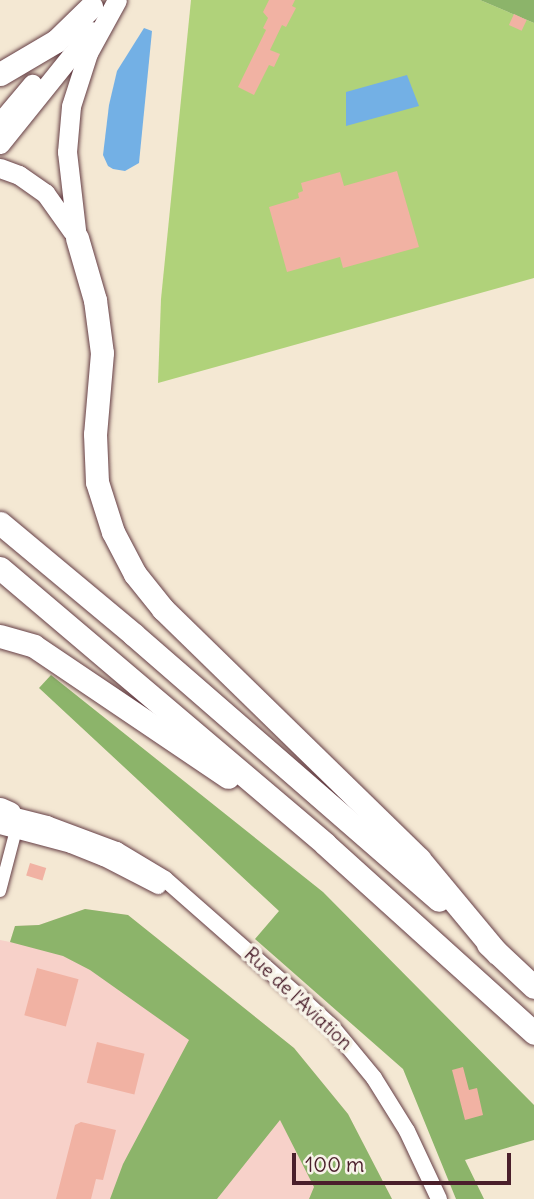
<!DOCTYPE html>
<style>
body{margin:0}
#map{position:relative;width:534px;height:1199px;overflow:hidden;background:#f4e8d3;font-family:Delius,sans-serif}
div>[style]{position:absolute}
.built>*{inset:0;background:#f7d1c9}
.green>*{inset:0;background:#b0d27a}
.forest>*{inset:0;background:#8cb46a}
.water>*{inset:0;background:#73b0e5}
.building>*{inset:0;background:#f1b2a3;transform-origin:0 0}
.roads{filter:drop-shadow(0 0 2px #643d44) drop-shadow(0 0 2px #643d44)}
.minor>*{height:12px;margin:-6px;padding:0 6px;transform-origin:6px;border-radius:6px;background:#fff}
.tertiary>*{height:16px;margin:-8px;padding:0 8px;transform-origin:8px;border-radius:8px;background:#fff}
.primary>*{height:19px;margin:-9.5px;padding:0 9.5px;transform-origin:9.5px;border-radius:9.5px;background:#fff}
.motorway>*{height:23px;margin:-11.5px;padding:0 11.5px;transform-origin:11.5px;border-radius:11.5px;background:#fff}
span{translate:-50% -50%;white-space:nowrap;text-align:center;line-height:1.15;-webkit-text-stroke:7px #f7f3e8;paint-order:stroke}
.street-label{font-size:19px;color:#4a1f2b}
.scale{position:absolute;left:292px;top:1153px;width:219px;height:32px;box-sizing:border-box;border:4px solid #4a1f2b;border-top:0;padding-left:9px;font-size:21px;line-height:24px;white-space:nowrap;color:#4a1f2b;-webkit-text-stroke:5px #f7f3e8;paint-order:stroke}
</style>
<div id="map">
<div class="built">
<i style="clip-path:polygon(85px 909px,128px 915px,294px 1048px,348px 1114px,392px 1199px,0 1199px,0 940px,10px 942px,15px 926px,39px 925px)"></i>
</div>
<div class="green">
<i style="clip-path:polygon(191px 0,480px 0,534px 23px,534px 278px,158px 383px,161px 299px)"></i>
</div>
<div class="forest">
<i style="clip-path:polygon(480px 0,534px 0,534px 23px,527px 20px)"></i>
<i style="clip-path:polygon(51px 675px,323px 892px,534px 1105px,534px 1140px,465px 1160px,484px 1199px,456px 1199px,403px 1069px,255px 939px,279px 911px,39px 688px)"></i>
<i style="clip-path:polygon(85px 909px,128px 915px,294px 1048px,348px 1114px,392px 1199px,309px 1199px,314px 1187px,280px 1120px,217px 1199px,110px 1199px,123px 1164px,189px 1040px,90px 970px,63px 956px,10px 942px,15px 926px,39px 925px)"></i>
</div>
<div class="water">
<i style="clip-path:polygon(144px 28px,152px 31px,139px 163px,125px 171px,113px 169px,108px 166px,103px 155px,109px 105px,117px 71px)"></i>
<i style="clip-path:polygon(407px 75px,419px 106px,346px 126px,346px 92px)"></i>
</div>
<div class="building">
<i style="clip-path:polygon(269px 0,295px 0,292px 6px,296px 8px,286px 27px,282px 25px,270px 50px,280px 54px,274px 67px,269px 65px,254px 95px,238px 87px,266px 30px,263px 28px,268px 18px,263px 12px)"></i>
<i style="left:514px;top:14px;width:14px;height:12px;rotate:25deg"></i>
<i style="clip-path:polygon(397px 171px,419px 247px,343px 268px,340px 257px,287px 272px,269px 207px,299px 198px,298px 193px,303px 191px,301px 183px,340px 172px,344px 186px)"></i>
<i style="left:30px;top:863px;width:17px;height:13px;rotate:17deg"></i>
<i style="left:37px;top:968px;width:43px;height:49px;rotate:15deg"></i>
<i style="left:97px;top:1042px;width:49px;height:42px;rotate:14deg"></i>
<i style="clip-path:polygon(463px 1067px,469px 1090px,477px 1088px,483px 1115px,465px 1120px,452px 1070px)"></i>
<i style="clip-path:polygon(81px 1122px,116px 1130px,103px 1180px,96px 1179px,91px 1199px,56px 1199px,75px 1125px)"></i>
</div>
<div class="roads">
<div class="minor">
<i style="left:0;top:891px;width:63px;rotate:-75.3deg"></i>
<i style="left:16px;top:830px;width:7px;rotate:-34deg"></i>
</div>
<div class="tertiary">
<i style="left:0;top:812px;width:49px;rotate:14.3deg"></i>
<i style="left:47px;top:824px;width:75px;rotate:20.4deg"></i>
<i style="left:117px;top:850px;width:56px;rotate:31.1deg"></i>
<i style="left:165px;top:879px;width:176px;rotate:41.3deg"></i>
<i style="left:297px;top:995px;width:47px;rotate:42.4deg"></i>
<i style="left:332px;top:1027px;width:66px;rotate:50.5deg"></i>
<i style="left:374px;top:1078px;width:62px;rotate:58.1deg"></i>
<i style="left:407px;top:1131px;width:75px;rotate:64.8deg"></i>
<i style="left:0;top:826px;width:73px;rotate:15deg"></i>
<i style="left:71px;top:845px;width:35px;rotate:22deg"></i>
<i style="left:104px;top:858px;width:61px;rotate:27.4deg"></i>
</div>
<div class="primary">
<i style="left:0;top:122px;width:50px;rotate:-49.9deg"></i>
<i style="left:0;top:144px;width:145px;rotate:-51.2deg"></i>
<i style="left:0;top:168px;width:20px;rotate:20deg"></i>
<i style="left:19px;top:175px;width:32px;rotate:35deg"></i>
<i style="left:45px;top:193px;width:47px;rotate:54.6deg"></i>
<i style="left:77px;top:238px;width:87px;rotate:-96.6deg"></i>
<i style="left:67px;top:152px;width:46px;rotate:-85deg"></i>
<i style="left:71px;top:106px;width:56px;rotate:-72.2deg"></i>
<i style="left:88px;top:53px;width:60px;rotate:-61.3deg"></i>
</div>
<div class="motorway">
<i style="left:0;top:74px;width:65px;rotate:-30.5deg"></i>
<i style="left:56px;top:41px;width:49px;rotate:-44.2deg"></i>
<i style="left:77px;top:238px;width:65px;rotate:73.8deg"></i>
<i style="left:95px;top:300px;width:53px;rotate:82.5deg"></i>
<i style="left:102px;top:353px;width:81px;rotate:94.9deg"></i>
<i style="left:95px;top:434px;width:48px;rotate:87.6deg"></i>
<i style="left:97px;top:482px;width:52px;rotate:72.3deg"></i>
<i style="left:113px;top:532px;width:47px;rotate:62.4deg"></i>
<i style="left:135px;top:574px;width:45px;rotate:51.3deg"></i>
<i style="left:163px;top:609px;width:358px;rotate:44.3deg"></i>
<i style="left:419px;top:859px;width:122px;rotate:50.3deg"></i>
<i style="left:0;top:523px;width:173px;rotate:39.8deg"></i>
<i style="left:133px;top:634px;width:405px;rotate:41deg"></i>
<i style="left:0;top:568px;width:426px;rotate:40.3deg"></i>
<i style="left:325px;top:844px;width:282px;rotate:42.1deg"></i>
<i style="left:0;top:636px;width:35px;rotate:16deg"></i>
<i style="left:34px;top:646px;width:234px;rotate:34deg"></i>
<i style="left:0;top:809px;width:10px;rotate:24deg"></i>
<i style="left:488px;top:944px;width:63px;rotate:43.1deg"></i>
</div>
</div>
<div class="street-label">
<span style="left:298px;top:999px;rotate:43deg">Rue de l'Aviation</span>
</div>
<div class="scale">100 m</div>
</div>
